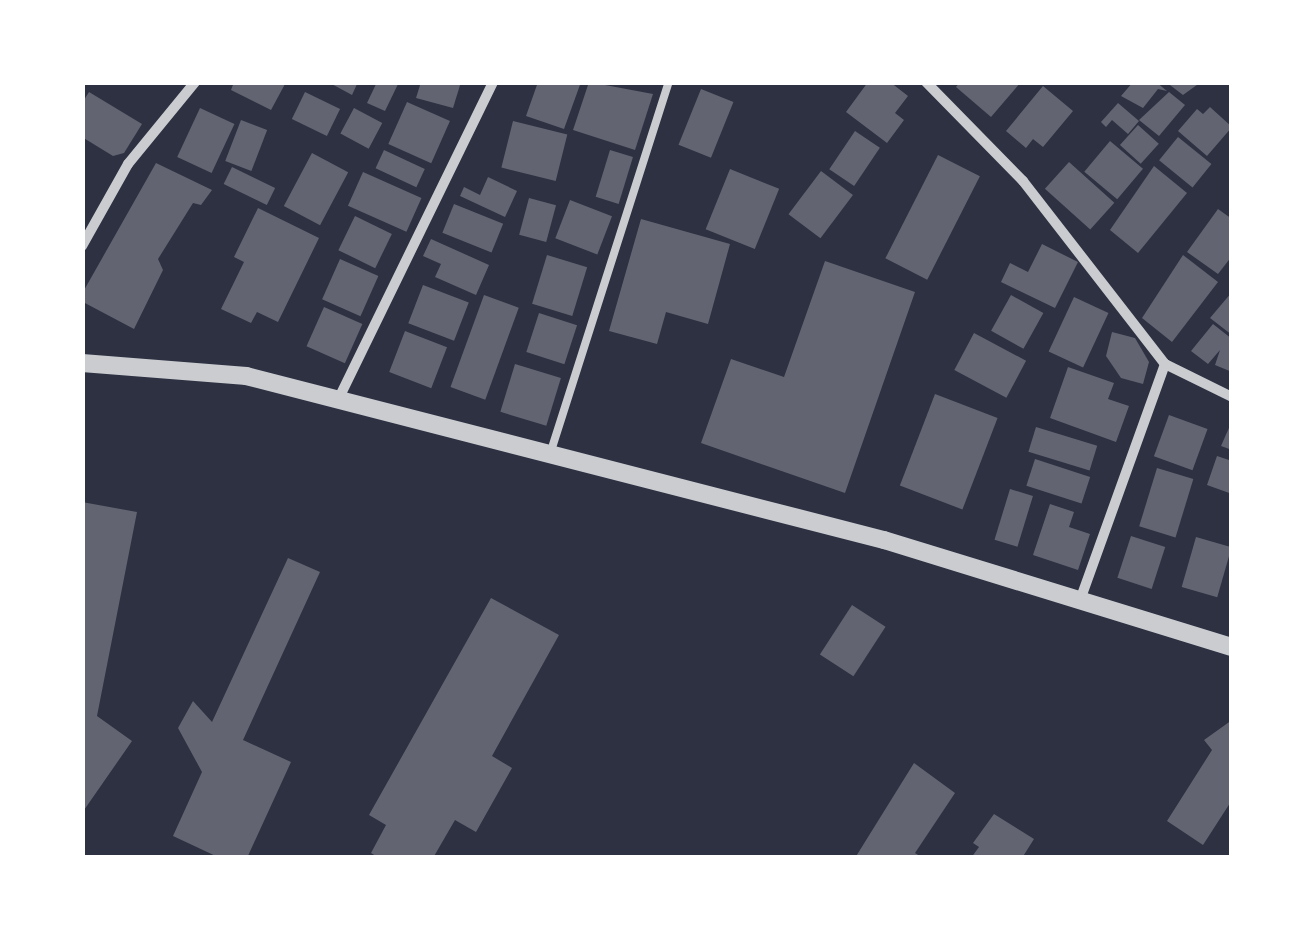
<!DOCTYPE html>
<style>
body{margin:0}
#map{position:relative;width:1314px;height:940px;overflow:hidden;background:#2d3142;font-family:Montserrat,sans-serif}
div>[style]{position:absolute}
.building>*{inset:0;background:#626471;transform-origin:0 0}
.service>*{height:8px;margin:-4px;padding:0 4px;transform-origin:4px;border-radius:4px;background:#caccd0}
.minor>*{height:10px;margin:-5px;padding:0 5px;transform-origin:5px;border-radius:5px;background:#caccd0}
.tertiary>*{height:18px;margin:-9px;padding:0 9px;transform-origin:9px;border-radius:9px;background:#caccd0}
span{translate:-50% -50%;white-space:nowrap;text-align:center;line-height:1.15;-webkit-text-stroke:10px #fff;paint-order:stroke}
.frame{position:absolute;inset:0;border:85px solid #fff;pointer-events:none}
</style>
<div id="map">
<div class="building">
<i style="clip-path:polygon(234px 82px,282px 82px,285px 84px,271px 110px,231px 90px)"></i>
<i style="clip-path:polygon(328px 82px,358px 82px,352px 95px)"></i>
<i style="clip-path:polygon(377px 82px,399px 82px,385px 111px,367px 103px)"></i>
<i style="clip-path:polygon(421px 82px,461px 82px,453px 108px,416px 98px)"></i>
<i style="clip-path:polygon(538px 82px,581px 82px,564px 129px,526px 116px)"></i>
<i style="clip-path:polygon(589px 82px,653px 94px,635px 150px,573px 130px)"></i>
<i style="clip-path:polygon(868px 82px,890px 82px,908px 96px,895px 113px,904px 120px,887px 143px,846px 112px)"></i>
<i style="clip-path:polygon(960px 82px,1021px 82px,991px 117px,956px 87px)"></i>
<i style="clip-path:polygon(1133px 82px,1156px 82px,1167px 91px,1158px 89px,1143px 108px,1121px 96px)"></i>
<i style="clip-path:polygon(1166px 82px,1201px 82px,1183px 95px)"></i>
<i style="clip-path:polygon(1043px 86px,1073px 111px,1043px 147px,1033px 139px,1026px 148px,1006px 131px)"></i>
<i style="left:701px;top:89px;width:35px;height:60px;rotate:22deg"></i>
<i style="clip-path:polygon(89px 92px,142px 124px,124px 153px,113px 156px,82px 137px,82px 103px)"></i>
<i style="left:305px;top:92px;width:39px;height:30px;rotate:26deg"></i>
<i style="clip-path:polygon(1169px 92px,1185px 105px,1159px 136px,1139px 120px)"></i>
<i style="left:407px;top:102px;width:47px;height:46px;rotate:24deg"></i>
<i style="clip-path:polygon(1118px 103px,1139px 121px,1128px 134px,1112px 120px,1106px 127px,1101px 122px)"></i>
<i style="clip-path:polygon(1210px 107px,1232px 127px,1207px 156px,1178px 131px,1197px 109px,1203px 114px)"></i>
<i style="left:200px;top:108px;width:38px;height:54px;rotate:25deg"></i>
<i style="left:354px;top:108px;width:32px;height:29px;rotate:28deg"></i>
<i style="left:241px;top:120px;width:28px;height:44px;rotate:21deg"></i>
<i style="left:513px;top:121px;width:56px;height:48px;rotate:14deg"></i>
<i style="left:1138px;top:125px;width:28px;height:27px;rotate:42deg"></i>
<i style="left:855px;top:131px;width:30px;height:46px;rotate:34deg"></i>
<i style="left:1178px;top:137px;width:43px;height:30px;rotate:39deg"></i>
<i style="left:1110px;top:141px;width:43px;height:40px;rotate:40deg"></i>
<i style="left:384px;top:150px;width:45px;height:20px;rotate:25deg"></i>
<i style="left:610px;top:150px;width:24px;height:49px;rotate:17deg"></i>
<i style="left:312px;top:153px;width:41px;height:60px;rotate:28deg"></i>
<i style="left:938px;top:155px;width:47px;height:116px;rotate:27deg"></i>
<i style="left:1069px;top:162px;width:61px;height:36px;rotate:42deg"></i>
<i style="clip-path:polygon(156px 163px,212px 190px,201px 205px,193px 203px,158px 259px,163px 270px,134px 329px,83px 302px,83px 292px)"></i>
<i style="clip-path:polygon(1154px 166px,1187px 193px,1138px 253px,1110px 230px)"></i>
<i style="left:232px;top:167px;width:48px;height:19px;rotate:26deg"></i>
<i style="left:730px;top:169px;width:53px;height:65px;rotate:22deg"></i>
<i style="left:821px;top:171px;width:40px;height:54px;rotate:37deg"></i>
<i style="left:363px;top:172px;width:64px;height:37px;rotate:24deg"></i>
<i style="clip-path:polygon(488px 177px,517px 191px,505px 217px,460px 196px,464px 187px,480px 195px)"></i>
<i style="left:529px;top:198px;width:28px;height:38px;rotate:15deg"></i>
<i style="left:570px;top:200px;width:45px;height:41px;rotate:21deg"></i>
<i style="left:454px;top:204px;width:53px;height:31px;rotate:22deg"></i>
<i style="clip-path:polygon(258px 208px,319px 238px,278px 322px,257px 312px,251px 323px,221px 309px,244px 262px,234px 257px)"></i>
<i style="clip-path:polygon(1218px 209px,1232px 219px,1232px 256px,1218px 274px,1187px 252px)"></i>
<i style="left:355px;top:216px;width:41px;height:38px;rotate:26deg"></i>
<i style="clip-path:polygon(641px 219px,730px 244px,708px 324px,666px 312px,657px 344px,609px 331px)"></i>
<i style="clip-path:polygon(431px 239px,489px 265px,476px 295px,435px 277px,441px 264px,423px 256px)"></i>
<i style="clip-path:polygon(1042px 244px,1078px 262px,1055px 308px,1001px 282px,1010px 263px,1028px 272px)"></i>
<i style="left:547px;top:255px;width:42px;height:51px;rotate:17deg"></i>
<i style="clip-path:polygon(1183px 255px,1218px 282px,1172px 342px,1142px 318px)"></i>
<i style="left:340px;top:259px;width:42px;height:44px;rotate:24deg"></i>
<i style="clip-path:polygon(825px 261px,915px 292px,845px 493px,701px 443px,731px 359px,784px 377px)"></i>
<i style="left:423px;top:285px;width:49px;height:41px;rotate:21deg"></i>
<i style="clip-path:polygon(1232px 292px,1232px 335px,1210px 318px)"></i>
<i style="left:484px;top:295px;width:37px;height:98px;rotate:20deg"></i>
<i style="left:1011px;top:295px;width:37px;height:41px;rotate:29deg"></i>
<i style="left:1074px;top:297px;width:38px;height:60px;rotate:25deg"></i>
<i style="left:324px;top:307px;width:42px;height:43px;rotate:24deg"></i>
<i style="left:539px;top:313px;width:40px;height:41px;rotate:18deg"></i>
<i style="clip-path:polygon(1213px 324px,1232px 339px,1232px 372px,1215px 365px,1220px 350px,1208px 364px,1191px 351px)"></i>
<i style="left:405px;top:331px;width:45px;height:44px;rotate:21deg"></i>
<i style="clip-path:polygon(1112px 332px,1135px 338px,1149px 362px,1143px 384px,1121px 378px,1106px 356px)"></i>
<i style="left:974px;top:333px;width:59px;height:42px;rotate:28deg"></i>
<i style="left:515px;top:364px;width:48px;height:50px;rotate:17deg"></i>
<i style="clip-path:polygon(1068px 367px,1114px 383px,1108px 399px,1129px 406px,1116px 442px,1050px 418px)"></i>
<i style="left:935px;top:394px;width:67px;height:98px;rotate:21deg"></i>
<i style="left:1169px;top:415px;width:41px;height:44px;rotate:20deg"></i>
<i style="clip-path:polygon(1232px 421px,1232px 450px,1221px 446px)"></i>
<i style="left:1036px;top:427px;width:64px;height:26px;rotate:17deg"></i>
<i style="clip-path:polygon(1217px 456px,1232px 461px,1232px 494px,1207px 485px)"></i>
<i style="left:1035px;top:459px;width:58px;height:28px;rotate:18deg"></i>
<i style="left:1157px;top:468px;width:38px;height:61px;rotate:17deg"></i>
<i style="left:1010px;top:489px;width:24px;height:53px;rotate:17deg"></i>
<i style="clip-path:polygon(82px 502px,137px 512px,97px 716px,132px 741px,82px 813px)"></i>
<i style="clip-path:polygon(1050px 504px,1074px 512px,1069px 527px,1090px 534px,1078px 570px,1033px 555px)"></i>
<i style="left:1131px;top:536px;width:36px;height:44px;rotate:18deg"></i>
<i style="left:1196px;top:537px;width:37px;height:52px;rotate:16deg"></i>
<i style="clip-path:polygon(288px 558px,320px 572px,243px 740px,291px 762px,247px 858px,220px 858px,173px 836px,202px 772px,178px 728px,193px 701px,212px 722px)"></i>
<i style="clip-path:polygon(491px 598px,559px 635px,492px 756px,512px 768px,476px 832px,455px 820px,433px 858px,379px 858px,371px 853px,386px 825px,369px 815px)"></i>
<i style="left:852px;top:605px;width:40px;height:59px;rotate:33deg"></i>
<i style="clip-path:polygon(1232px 720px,1232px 800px,1203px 845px,1167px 821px,1212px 750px,1204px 740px)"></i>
<i style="clip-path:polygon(914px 763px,955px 793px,915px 853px,923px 858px,855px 858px)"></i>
<i style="clip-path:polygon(994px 814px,1034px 839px,1022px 858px,971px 858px,979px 847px,973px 843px)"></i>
</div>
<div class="service">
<i style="left:550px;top:454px;width:391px;rotate:-72.3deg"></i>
</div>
<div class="minor">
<i style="left:926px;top:82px;width:139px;rotate:45.6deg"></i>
<i style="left:1023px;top:181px;width:232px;rotate:52.2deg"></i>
<i style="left:1165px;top:364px;width:75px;rotate:26.2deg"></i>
<i style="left:82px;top:246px;width:94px;rotate:-60.7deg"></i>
<i style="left:128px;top:164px;width:106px;rotate:-50.7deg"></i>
<i style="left:338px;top:400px;width:354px;rotate:-64deg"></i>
<i style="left:1079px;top:603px;width:254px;rotate:-70.2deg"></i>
</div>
<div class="tertiary">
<i style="left:82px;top:363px;width:165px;rotate:4.5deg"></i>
<i style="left:246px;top:376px;width:659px;rotate:14.42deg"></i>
<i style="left:884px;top:540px;width:364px;rotate:17.1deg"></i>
</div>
<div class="frame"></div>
</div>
